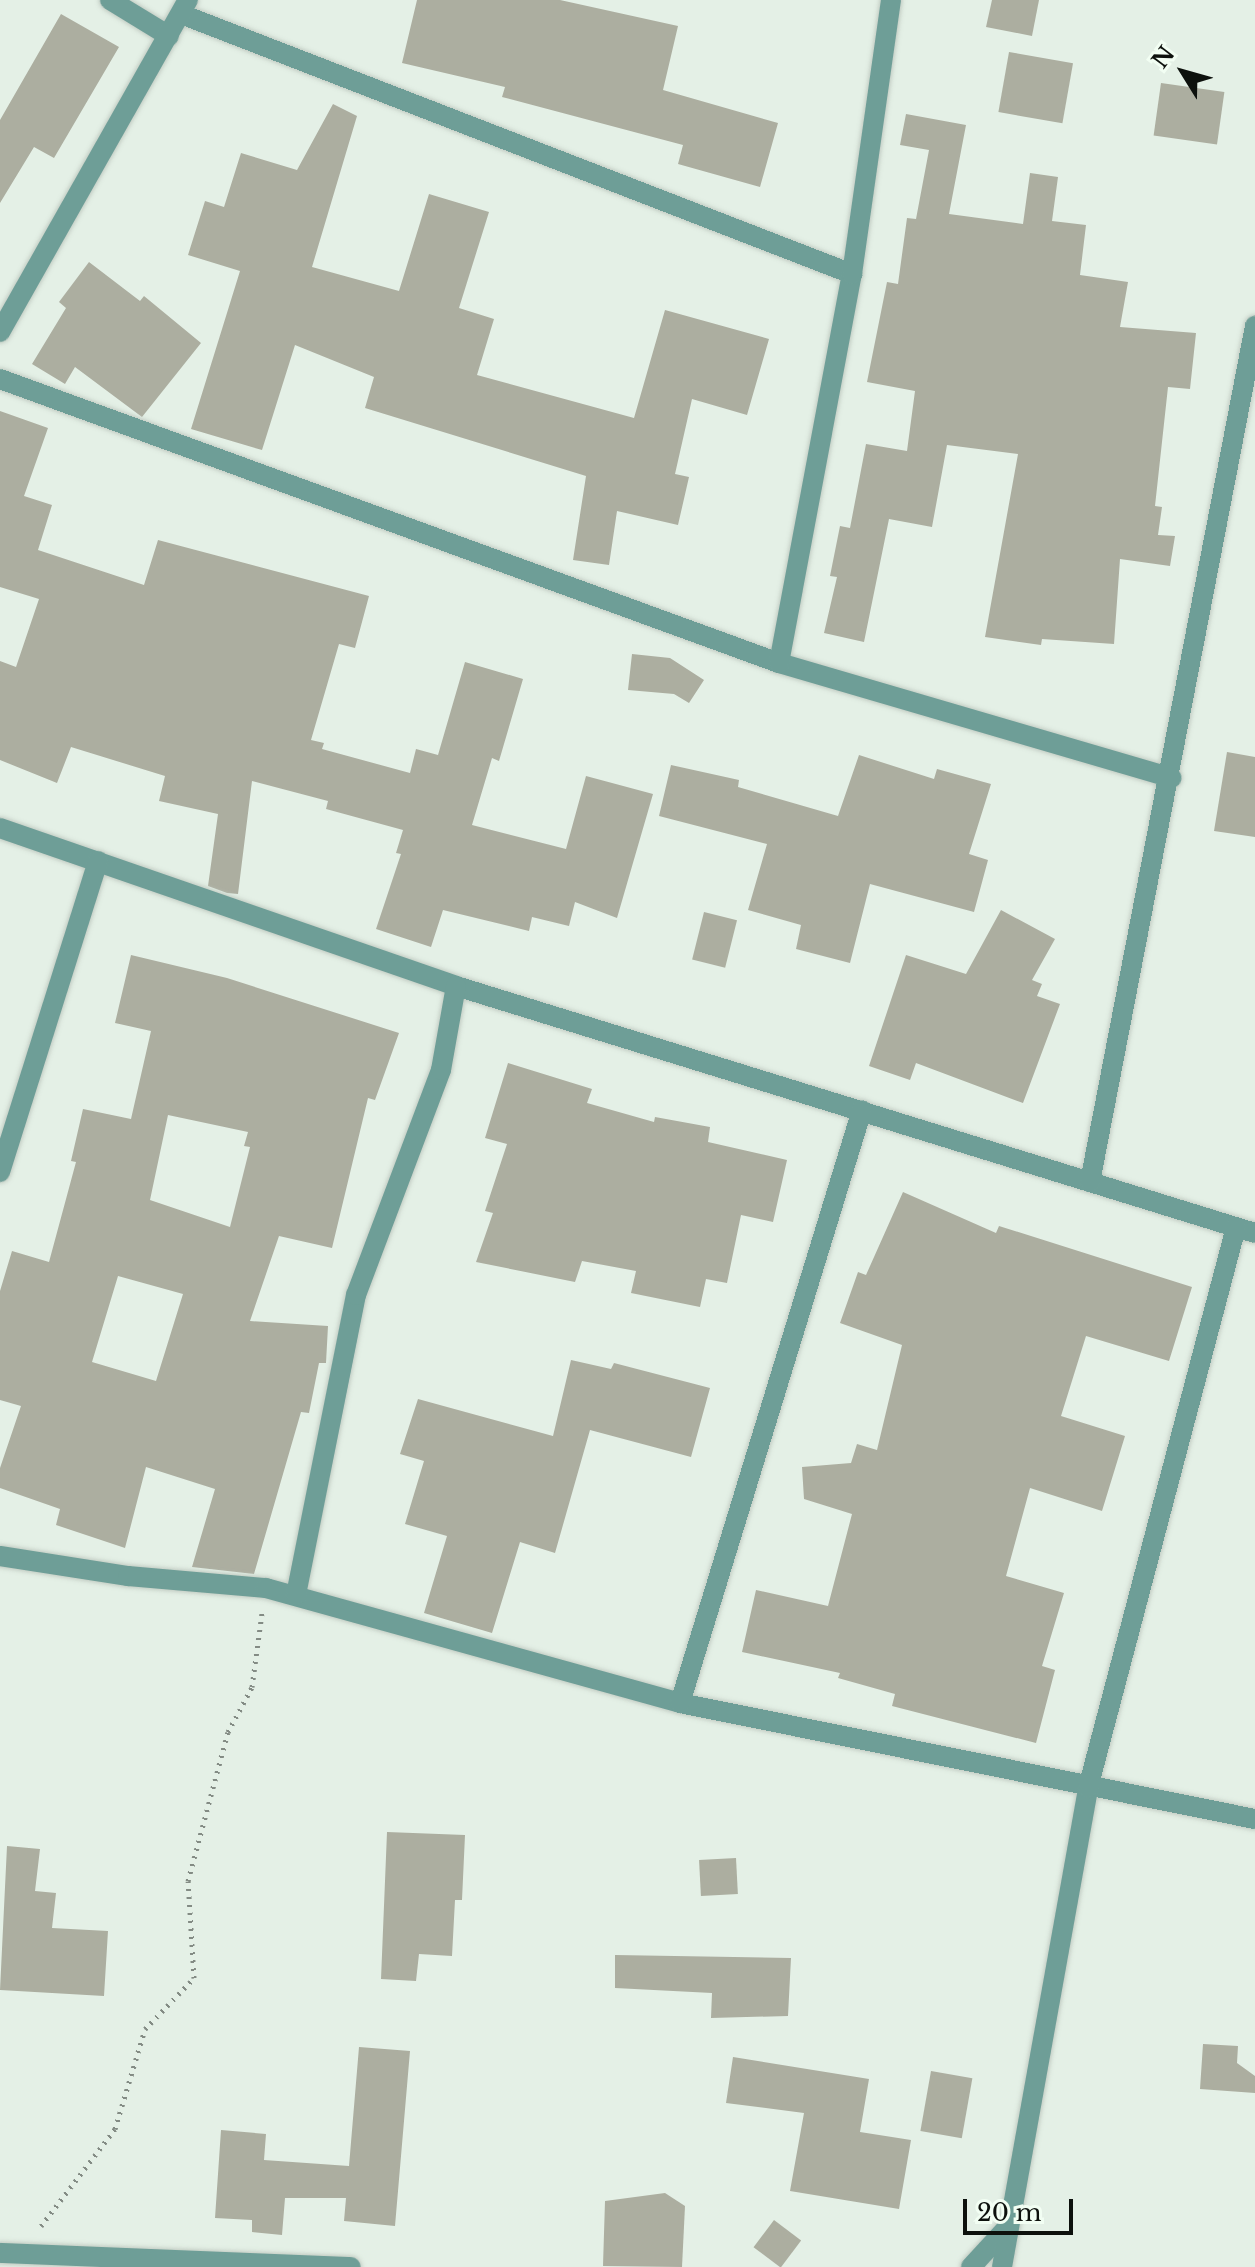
<!DOCTYPE html>
<style>
body{margin:0}
#map{position:relative;width:1255px;height:2267px;overflow:hidden;background:#e4f0e6;font-family:"Libre Baskerville",serif}
div>[style]{position:absolute}
.building>*{inset:0;background:#acaea0;transform-origin:0 0}
.path>*{height:5px;margin-top:-2.5px;transform-origin:0;background:repeating-linear-gradient(90deg,#838b84 0 2px,transparent 0 8px)}
.roads{filter:drop-shadow(0 0 2px #c2ccc3) drop-shadow(0 0 2px #c2ccc3)}
.lane>*{height:20px;margin:-10px;padding:0 10px;transform-origin:10px;border-radius:10px;background:#6e9e97}
.street>*{height:20px;margin:-10px;padding:0 10px;transform-origin:10px;border-radius:10px;background:#6e9e97}
span{translate:-50% -50%;white-space:nowrap;text-align:center;line-height:1.15;-webkit-text-stroke:7px #f2fef3;paint-order:stroke}
.north{position:absolute;left:1143px;top:32px;width:80px;height:80px;-webkit-text-stroke:6px #f2fef3;paint-order:stroke;rotate:307deg;font-size:22px;font-weight:700;line-height:32px;text-align:center;color:#0d110d}
.north::after{content:'';display:block;margin:auto;width:28px;height:36px;background:#0d110d;clip-path:polygon(50% 0,100% 100%,50% 72%,0 100%)}
.scale{position:absolute;left:963px;top:2199px;width:110px;height:36px;box-sizing:border-box;border:4px solid #0d110d;border-top:0;padding-left:10px;font-size:24px;line-height:28px;white-space:nowrap;color:#0d110d;-webkit-text-stroke:6px #f2fef3;paint-order:stroke}
</style>
<div id="map">
<div class="building">
<i style="clip-path:polygon(417px 0,560px 0,678px 26px,663px 90px,778px 123px,760px 187px,678px 164px,683px 145px,502px 97px,505px 87px,402px 63px)"></i>
<i style="clip-path:polygon(992px 0,1039px 0,1032px 36px,986px 27px)"></i>
<i style="clip-path:polygon(61px 14px,119px 47px,54px 158px,34px 147px,0 203px,0 120px)"></i>
<i style="left:1009px;top:52px;width:65px;height:61px;rotate:10deg"></i>
<i style="left:1161px;top:83px;width:64px;height:53px;rotate:8deg"></i>
<i style="clip-path:polygon(333px 104px,357px 116px,312px 267px,399px 291px,429px 194px,489px 212px,459px 308px,494px 319px,477px 375px,634px 418px,665px 310px,769px 339px,747px 415px,692px 399px,675px 474px,689px 477px,678px 525px,617px 511px,609px 565px,573px 560px,586px 476px,365px 408px,374px 377px,295px 345px,262px 450px,191px 429px,240px 271px,188px 255px,205px 201px,224px 207px,241px 153px,297px 170px)"></i>
<i style="clip-path:polygon(906px 114px,966px 125px,949px 214px,1023px 224px,1030px 173px,1058px 177px,1052px 221px,1086px 225px,1080px 275px,1128px 282px,1120px 327px,1196px 333px,1190px 389px,1168px 387px,1155px 506px,1162px 507px,1158px 535px,1175px 536px,1170px 566px,1120px 559px,1114px 644px,1042px 639px,1041px 645px,985px 637px,1018px 454px,947px 445px,932px 527px,889px 519px,864px 642px,824px 633px,837px 577px,830px 576px,840px 526px,850px 528px,866px 444px,907px 451px,915px 391px,867px 382px,887px 282px,898px 284px,907px 218px,916px 219px,929px 150px,900px 145px)"></i>
<i style="clip-path:polygon(89px 262px,140px 301px,144px 296px,201px 343px,142px 417px,75px 367px,65px 384px,32px 364px,66px 308px,59px 302px)"></i>
<i style="clip-path:polygon(0 411px,48px 428px,24px 496px,52px 505px,38px 550px,144px 585px,158px 540px,369px 596px,355px 648px,339px 644px,311px 740px,324px 743px,322px 749px,410px 773px,416px 749px,438px 755px,465px 662px,523px 679px,499px 761px,492px 758px,472px 825px,566px 849px,586px 776px,653px 794px,617px 918px,575px 902px,569px 926px,532px 917px,529px 931px,443px 910px,431px 947px,376px 929px,401px 854px,396px 853px,403px 830px,326px 809px,328px 801px,252px 781px,238px 894px,227px 893px,208px 886px,218px 814px,159px 801px,165px 776px,71px 747px,57px 783px,0 760px,0 661px,16px 667px,39px 599px,0 587px)"></i>
<i style="clip-path:polygon(632px 654px,670px 658px,704px 680px,689px 703px,674px 694px,628px 690px)"></i>
<i style="clip-path:polygon(1227px 752px,1255px 757px,1255px 837px,1214px 831px)"></i>
<i style="clip-path:polygon(859px 755px,934px 779px,937px 769px,991px 784px,969px 854px,988px 860px,974px 912px,870px 884px,850px 963px,796px 949px,801px 925px,748px 910px,767px 844px,659px 816px,671px 765px,739px 780px,738px 787px,838px 816px)"></i>
<i style="clip-path:polygon(1001px 910px,1055px 939px,1032px 980px,1042px 984px,1037px 996px,1060px 1004px,1023px 1103px,916px 1063px,910px 1080px,869px 1066px,906px 955px,966px 974px)"></i>
<i style="left:704px;top:912px;width:34px;height:49px;rotate:14deg"></i>
<i style="clip-path:polygon(evenodd,131px 955px,227px 978px,399px 1033px,375px 1100px,368px 1098px,332px 1248px,279px 1236px,250px 1321px,328px 1326px,326px 1363px,319px 1363px,309px 1413px,301px 1412px,254px 1574px,192px 1567px,215px 1489px,146px 1467px,125px 1548px,56px 1525px,60px 1509px,0 1488px,0 1468px,21px 1406px,0 1400px,0 1291px,12px 1251px,49px 1262px,76px 1162px,71px 1161px,83px 1109px,131px 1119px,151px 1031px,115px 1023px,131px 955px,168px 1115px,248px 1132px,244px 1146px,250px 1147px,230px 1227px,150px 1200px,168px 1115px,131px 955px,118px 1276px,183px 1294px,156px 1381px,92px 1362px,118px 1276px)"></i>
<i style="clip-path:polygon(508px 1063px,592px 1089px,587px 1103px,654px 1122px,655px 1117px,710px 1127px,708px 1142px,787px 1160px,773px 1222px,741px 1215px,727px 1283px,706px 1279px,700px 1307px,631px 1293px,636px 1271px,582px 1261px,575px 1282px,476px 1262px,493px 1213px,485px 1211px,507px 1144px,485px 1138px)"></i>
<i style="clip-path:polygon(903px 1192px,996px 1233px,999px 1226px,1192px 1287px,1169px 1361px,1086px 1336px,1061px 1416px,1125px 1436px,1102px 1511px,1030px 1488px,1006px 1576px,1064px 1593px,1042px 1666px,1055px 1670px,1036px 1743px,892px 1706px,895px 1694px,838px 1678px,840px 1673px,742px 1652px,756px 1590px,828px 1606px,852px 1514px,804px 1499px,802px 1467px,851px 1463px,857px 1444px,877px 1450px,902px 1345px,840px 1323px,858px 1272px,866px 1275px)"></i>
<i style="clip-path:polygon(571px 1360px,611px 1369px,614px 1363px,710px 1388px,691px 1457px,590px 1430px,555px 1553px,520px 1542px,492px 1633px,424px 1613px,447px 1536px,405px 1524px,424px 1461px,400px 1454px,418px 1399px,553px 1436px)"></i>
<i style="clip-path:polygon(387px 1832px,465px 1835px,462px 1900px,455px 1900px,452px 1956px,419px 1954px,416px 1981px,381px 1979px)"></i>
<i style="clip-path:polygon(7px 1846px,40px 1849px,35px 1891px,56px 1893px,52px 1928px,108px 1931px,104px 1996px,0 1990px)"></i>
<i style="left:736px;top:1858px;width:36px;height:37px;rotate:87deg"></i>
<i style="clip-path:polygon(615px 1955px,791px 1958px,788px 2016px,711px 2018px,712px 1993px,615px 1988px)"></i>
<i style="clip-path:polygon(1203px 2044px,1238px 2046px,1237px 2063px,1255px 2076px,1255px 2093px,1200px 2089px)"></i>
<i style="clip-path:polygon(359px 2047px,410px 2051px,395px 2226px,344px 2221px,346px 2198px,285px 2198px,282px 2235px,252px 2232px,252px 2220px,215px 2218px,221px 2130px,266px 2134px,264px 2160px,349px 2166px)"></i>
<i style="clip-path:polygon(733px 2057px,869px 2079px,860px 2132px,911px 2140px,899px 2209px,790px 2191px,804px 2113px,726px 2103px)"></i>
<i style="left:931px;top:2071px;width:42px;height:61px;rotate:10deg"></i>
<i style="clip-path:polygon(665px 2193px,685px 2206px,682px 2267px,603px 2266px,605px 2201px)"></i>
<i style="left:774px;top:2220px;width:34px;height:34px;rotate:37deg"></i>
</div>
<div class="path">
<i style="left:41px;top:2226px;width:122px;rotate:-52.7deg"></i>
<i style="left:115px;top:2129px;width:104px;rotate:-73.3deg"></i>
<i style="left:145px;top:2029px;width:71px;rotate:-46.1deg"></i>
<i style="left:194px;top:1978px;width:97px;rotate:-93.5deg"></i>
<i style="left:188px;top:1881px;width:154px;rotate:-75deg"></i>
<i style="left:228px;top:1732px;width:51px;rotate:-61.9deg"></i>
<i style="left:252px;top:1687px;width:75px;rotate:-82.3deg"></i>
</div>
<div class="roads">
<div class="lane">
<i style="left:110px;top:0;width:69px;rotate:31.4deg"></i>
</div>
<div class="street">
<i style="left:181px;top:14px;width:720px;rotate:21.18deg"></i>
<i style="left:0;top:332px;width:382px;rotate:-60.5deg"></i>
<i style="left:0;top:379px;width:829px;rotate:20.03deg"></i>
<i style="left:779px;top:663px;width:409px;rotate:16.3deg"></i>
<i style="left:779px;top:663px;width:396px;rotate:-79.4deg"></i>
<i style="left:852px;top:274px;width:277px;rotate:-81.9deg"></i>
<i style="left:0;top:828px;width:483px;rotate:19.1deg"></i>
<i style="left:456px;top:986px;width:836px;rotate:17.18deg"></i>
<i style="left:0;top:1172px;width:326px;rotate:-72.5deg"></i>
<i style="left:1090px;top:1182px;width:872px;rotate:-79.09deg"></i>
<i style="left:0;top:1556px;width:130px;rotate:8.9deg"></i>
<i style="left:128px;top:1576px;width:139px;rotate:5deg"></i>
<i style="left:266px;top:1588px;width:430px;rotate:15.5deg"></i>
<i style="left:680px;top:1703px;width:587px;rotate:11.41deg"></i>
<i style="left:296px;top:1595px;width:306px;rotate:-78.7deg"></i>
<i style="left:356px;top:1295px;width:241px;rotate:-69.3deg"></i>
<i style="left:441px;top:1070px;width:85px;rotate:-79.9deg"></i>
<i style="left:680px;top:1703px;width:620px;rotate:-72.94deg"></i>
<i style="left:0;top:2253px;width:351px;rotate:2.3deg"></i>
<i style="left:971px;top:2267px;width:50px;rotate:-47.4deg"></i>
<i style="left:1002px;top:2267px;width:487px;rotate:-79.8deg"></i>
<i style="left:1088px;top:1788px;width:580px;rotate:-75.22deg"></i>
</div>
</div>
<div class="north">N</div>
<div class="scale">20 m</div>
</div>
